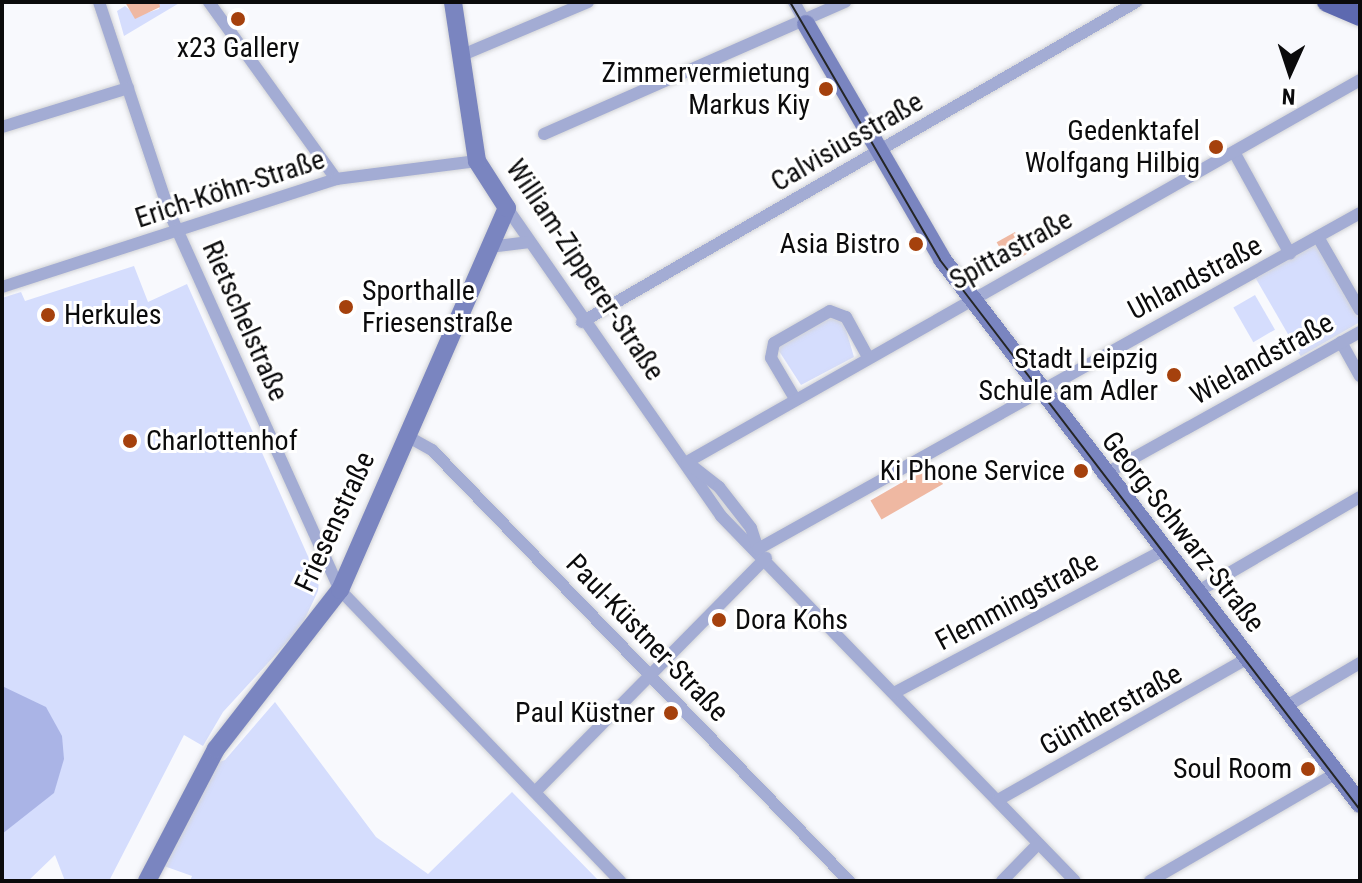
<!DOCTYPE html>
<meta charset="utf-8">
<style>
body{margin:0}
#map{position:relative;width:1362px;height:883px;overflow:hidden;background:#f8f9fd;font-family:"Roboto Condensed",sans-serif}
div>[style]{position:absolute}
.green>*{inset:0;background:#d5ddfd;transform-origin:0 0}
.water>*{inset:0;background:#aab4e6}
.building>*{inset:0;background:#efb8a2;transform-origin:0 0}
.roads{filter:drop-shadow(0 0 2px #d2d3d6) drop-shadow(0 0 2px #d2d3d6)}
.street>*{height:12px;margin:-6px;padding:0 6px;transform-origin:6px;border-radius:6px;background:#a3acd4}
.secondary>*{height:18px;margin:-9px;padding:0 9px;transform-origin:9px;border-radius:9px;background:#7a85c0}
.primary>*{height:20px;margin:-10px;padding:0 10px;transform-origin:10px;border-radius:10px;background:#5d69b0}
.tram>*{height:2px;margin:-1px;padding:0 1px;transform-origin:1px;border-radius:1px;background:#242526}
.dots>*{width:22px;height:22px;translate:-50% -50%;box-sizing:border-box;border:4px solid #fff;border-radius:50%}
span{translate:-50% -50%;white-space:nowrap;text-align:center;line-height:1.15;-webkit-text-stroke:6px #fff;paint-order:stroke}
.poi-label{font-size:28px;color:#0b0b0c}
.right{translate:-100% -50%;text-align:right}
.left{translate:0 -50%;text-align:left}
.street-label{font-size:28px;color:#0b0b0c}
.frame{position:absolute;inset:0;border:4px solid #0b0b0c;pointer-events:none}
.north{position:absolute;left:1250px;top:32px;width:80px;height:80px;-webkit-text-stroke:6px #fff;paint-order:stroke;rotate:183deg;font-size:22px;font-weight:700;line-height:32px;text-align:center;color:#0b0b0c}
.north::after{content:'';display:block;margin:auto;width:28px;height:36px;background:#0b0b0c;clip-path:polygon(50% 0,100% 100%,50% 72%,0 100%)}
</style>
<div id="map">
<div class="green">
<i style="clip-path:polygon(159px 2px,181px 2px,124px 36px,117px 11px,125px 6px,137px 16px,159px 9px)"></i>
<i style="left:1315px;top:243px;width:91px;height:69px;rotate:60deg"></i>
<i style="clip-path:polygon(134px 266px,148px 302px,187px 284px,319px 581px,318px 591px,301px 627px,223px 712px,203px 746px,184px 735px,109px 881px,65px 881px,55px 855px,28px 881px,2px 881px,2px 298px,21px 292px,25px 301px)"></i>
<i style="left:1255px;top:295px;width:40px;height:25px;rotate:60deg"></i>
<i style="clip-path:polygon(832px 317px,843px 320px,854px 357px,801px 385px,777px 348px)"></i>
<i style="clip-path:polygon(275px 702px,376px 837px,428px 874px,512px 792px,599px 881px,190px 881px,192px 876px,164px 866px,216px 763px,225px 760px)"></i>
</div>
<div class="water">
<i style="clip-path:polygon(2px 686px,46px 707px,62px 736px,64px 759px,54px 793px,2px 834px)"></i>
</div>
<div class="building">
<i style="clip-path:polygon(125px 2px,159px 2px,160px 7px,135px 19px)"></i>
<i style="left:1015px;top:232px;width:25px;height:21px;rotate:61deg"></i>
<i style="left:932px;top:465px;width:22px;height:71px;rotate:60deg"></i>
</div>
<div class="roads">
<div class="street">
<i style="left:99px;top:2px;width:224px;rotate:71.5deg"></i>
<i style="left:170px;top:214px;width:413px;rotate:65.7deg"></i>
<i style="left:340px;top:590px;width:404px;rotate:46.1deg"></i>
<i style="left:209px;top:2px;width:218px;rotate:54.3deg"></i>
<i style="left:794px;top:2px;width:25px;rotate:61deg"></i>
<i style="left:460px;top:56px;width:139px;rotate:-22.9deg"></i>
<i style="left:2px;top:127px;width:132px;rotate:-17.2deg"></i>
<i style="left:544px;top:134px;width:329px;rotate:-23.7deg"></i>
<i style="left:1234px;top:152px;width:116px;rotate:61.2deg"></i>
<i style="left:507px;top:208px;width:375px;rotate:55.2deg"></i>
<i style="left:721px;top:516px;width:508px;rotate:45.88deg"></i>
<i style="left:1318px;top:237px;width:84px;rotate:60.1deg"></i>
<i style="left:489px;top:247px;width:39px;rotate:-7deg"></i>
<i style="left:2px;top:287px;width:351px;rotate:-17.9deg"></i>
<i style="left:336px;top:179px;width:142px;rotate:-7.3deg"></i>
<i style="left:582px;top:322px;width:640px;rotate:-30.01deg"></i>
<i style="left:1341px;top:342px;width:39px;rotate:61deg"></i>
<i style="left:794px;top:397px;width:45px;rotate:-120.5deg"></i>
<i style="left:771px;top:358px;width:15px;rotate:-79deg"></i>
<i style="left:774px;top:343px;width:64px;rotate:-29.7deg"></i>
<i style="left:830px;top:311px;width:17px;rotate:21deg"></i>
<i style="left:846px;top:317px;width:46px;rotate:61.2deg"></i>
<i style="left:405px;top:435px;width:31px;rotate:29deg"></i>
<i style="left:432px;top:450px;width:600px;rotate:45.95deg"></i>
<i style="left:687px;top:462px;width:774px;rotate:-29.58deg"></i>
<i style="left:687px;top:462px;width:41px;rotate:38deg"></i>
<i style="left:719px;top:487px;width:52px;rotate:52deg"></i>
<i style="left:751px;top:528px;width:22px;rotate:72deg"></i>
<i style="left:1103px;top:475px;width:294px;rotate:-29.1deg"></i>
<i style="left:758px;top:549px;width:689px;rotate:-29.17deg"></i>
<i style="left:1195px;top:593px;width:191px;rotate:-30.2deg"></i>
<i style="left:894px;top:693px;width:303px;rotate:-27.9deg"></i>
<i style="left:1285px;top:707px;width:87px;rotate:-30.4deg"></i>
<i style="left:535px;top:792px;width:329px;rotate:-45.4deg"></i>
<i style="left:998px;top:800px;width:285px;rotate:-29.6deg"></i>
<i style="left:1002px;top:881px;width:52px;rotate:-45.8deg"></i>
<i style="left:1150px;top:881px;width:215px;rotate:-30.1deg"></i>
</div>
<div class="secondary">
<i style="left:806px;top:24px;width:272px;rotate:59.9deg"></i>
<i style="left:942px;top:259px;width:687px;rotate:52.51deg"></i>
<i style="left:147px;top:881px;width:149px;rotate:-62.4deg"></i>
<i style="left:216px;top:749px;width:202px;rotate:-52.1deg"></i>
<i style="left:340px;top:590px;width:417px;rotate:-66.4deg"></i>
<i style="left:507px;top:208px;width:56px;rotate:-122.6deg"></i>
<i style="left:477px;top:161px;width:161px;rotate:-98.6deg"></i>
</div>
<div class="primary">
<i style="left:1327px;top:2px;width:36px;rotate:23deg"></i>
</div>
</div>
<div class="tram">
<i style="left:790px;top:2px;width:298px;rotate:59.8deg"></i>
<i style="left:940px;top:260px;width:692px;rotate:52.63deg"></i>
</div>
<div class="dots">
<i style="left:238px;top:19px;background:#a5410d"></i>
<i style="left:826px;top:89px;background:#a5410d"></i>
<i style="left:1216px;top:147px;background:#a5410d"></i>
<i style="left:916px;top:244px;background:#a5410d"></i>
<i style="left:346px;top:307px;background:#a5410d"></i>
<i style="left:48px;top:315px;background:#a5410d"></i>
<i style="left:1174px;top:375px;background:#a5410d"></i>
<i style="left:130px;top:441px;background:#a5410d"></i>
<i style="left:1081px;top:471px;background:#a5410d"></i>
<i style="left:719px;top:620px;background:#a5410d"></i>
<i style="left:671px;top:713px;background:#a5410d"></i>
<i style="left:1308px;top:769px;background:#a5410d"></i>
</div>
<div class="poi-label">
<span style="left:238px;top:48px">x23 Gallery</span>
<span class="right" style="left:810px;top:89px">Zimmervermietung<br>Markus Kiy</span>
<span class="right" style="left:1200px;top:147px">Gedenktafel<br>Wolfgang Hilbig</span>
<span class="right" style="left:900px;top:244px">Asia Bistro</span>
<span class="left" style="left:362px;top:307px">Sporthalle<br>Friesenstraße</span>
<span class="left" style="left:64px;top:315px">Herkules</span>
<span class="right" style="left:1158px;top:375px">Stadt Leipzig<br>Schule am Adler</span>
<span class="left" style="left:146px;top:441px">Charlottenhof</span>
<span class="right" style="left:1065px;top:471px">Ki Phone Service</span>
<span class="left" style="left:735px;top:620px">Dora Kohs</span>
<span class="right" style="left:655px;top:713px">Paul Küstner</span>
<span class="right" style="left:1292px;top:769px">Soul Room</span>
</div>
<div class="street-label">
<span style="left:847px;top:142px;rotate:-30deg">Calvisiusstraße</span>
<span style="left:230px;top:189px;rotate:-18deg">Erich-Köhn-Straße</span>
<span style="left:1011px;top:250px;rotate:-29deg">Spittastraße</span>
<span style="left:585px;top:270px;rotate:56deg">William-Zipperer-Straße</span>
<span style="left:1195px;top:278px;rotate:-28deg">Uhlandstraße</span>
<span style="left:245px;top:321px;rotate:66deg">Rietschelstraße</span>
<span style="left:1262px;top:359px;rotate:-29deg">Wielandstraße</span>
<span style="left:335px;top:522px;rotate:-65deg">Friesenstraße</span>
<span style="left:1183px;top:532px;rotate:52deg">Georg-Schwarz-Straße</span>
<span style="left:1017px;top:601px;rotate:-28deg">Flemmingstraße</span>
<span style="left:647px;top:638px;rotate:46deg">Paul-Küstner-Straße</span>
<span style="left:1111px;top:710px;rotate:-29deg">Güntherstraße</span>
</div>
<div class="frame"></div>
<div class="north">N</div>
</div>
